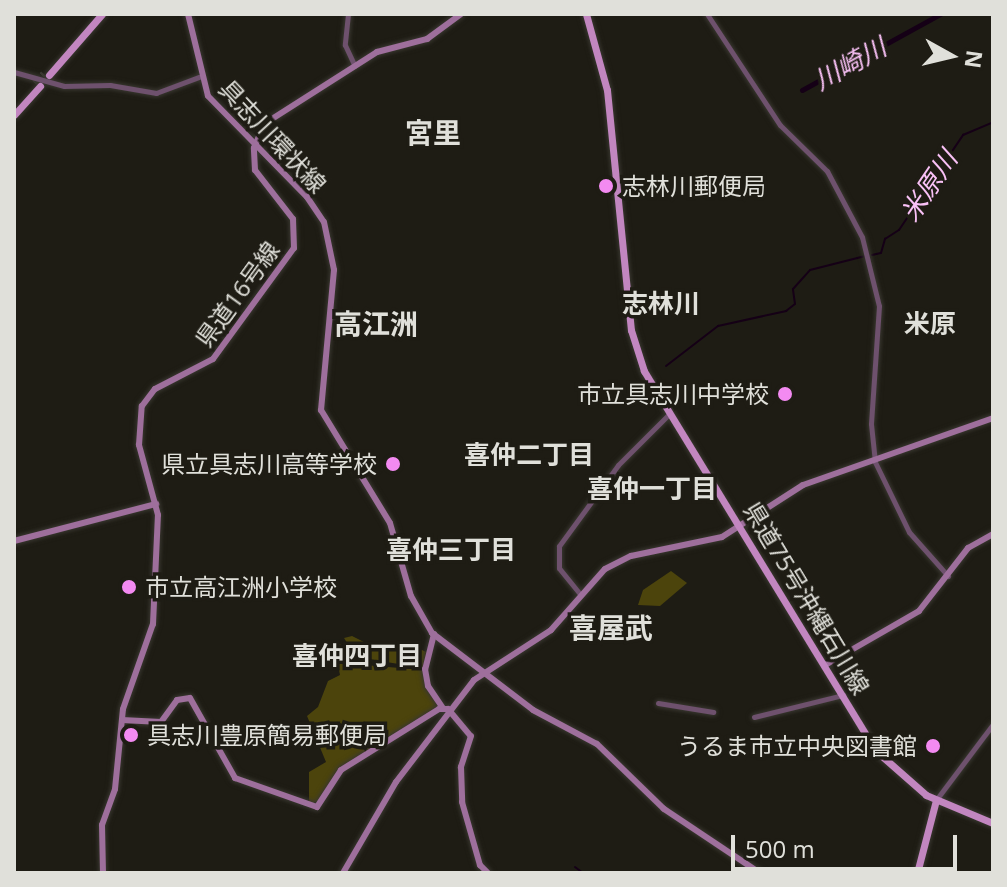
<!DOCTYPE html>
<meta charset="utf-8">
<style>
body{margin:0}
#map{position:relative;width:1007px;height:887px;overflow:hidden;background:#1e1c14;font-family:"Open Sans","Noto Sans JP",sans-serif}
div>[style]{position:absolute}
.green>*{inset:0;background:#4c440c}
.stream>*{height:2px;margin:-1px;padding:0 1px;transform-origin:1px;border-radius:1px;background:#150016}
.river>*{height:5px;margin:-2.5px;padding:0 2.5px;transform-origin:2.5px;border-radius:2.5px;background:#150016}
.primary-tunnel>*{height:7px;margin-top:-3.5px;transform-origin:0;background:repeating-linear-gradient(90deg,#3b3932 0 7px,transparent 0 10.5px)}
.roads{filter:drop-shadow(0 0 2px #393730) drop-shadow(0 0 2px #393730)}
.tertiary>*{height:5px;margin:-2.5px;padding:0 2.5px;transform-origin:2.5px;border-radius:2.5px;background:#6e516d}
.secondary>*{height:6px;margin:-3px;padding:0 3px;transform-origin:3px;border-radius:3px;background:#9e6f9c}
.primary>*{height:7px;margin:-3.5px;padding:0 3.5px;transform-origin:3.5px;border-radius:3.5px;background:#c286c0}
.dots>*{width:22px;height:22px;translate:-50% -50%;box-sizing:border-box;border:4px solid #1e1c14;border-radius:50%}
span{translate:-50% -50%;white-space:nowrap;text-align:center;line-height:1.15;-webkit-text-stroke:7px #1e1c14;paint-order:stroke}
.street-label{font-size:24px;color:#e0e0da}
.poi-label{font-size:24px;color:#e0e0da}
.left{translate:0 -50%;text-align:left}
.right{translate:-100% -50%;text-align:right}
.water-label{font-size:26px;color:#f9c1f6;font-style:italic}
.neighbourhood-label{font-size:26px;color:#e0e0da;font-weight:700}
.quarter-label{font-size:28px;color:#e0e0da;font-weight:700}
.frame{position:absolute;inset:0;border:16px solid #e0e0da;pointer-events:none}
.north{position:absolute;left:911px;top:16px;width:80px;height:80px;-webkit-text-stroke:6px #1e1c14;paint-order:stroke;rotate:98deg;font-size:22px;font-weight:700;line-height:32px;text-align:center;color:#e0e0da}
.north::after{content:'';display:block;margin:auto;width:28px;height:36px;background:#e0e0da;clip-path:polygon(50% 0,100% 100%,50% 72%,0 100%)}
.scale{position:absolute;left:731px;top:835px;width:226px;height:36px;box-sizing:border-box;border:4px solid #e0e0da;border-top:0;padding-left:10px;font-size:24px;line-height:28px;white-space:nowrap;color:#e0e0da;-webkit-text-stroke:6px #1e1c14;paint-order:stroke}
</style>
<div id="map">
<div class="green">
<i style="clip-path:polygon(671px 571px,687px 583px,660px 606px,638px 605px,643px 590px)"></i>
<i style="clip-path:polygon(352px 636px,364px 642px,412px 645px,426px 652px,423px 668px,356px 657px,344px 638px)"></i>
<i style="clip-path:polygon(340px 644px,353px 664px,423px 670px,425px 687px,440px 706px,340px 768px,323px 799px,309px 805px,309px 772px,326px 762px,307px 716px,318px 707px,328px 681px,340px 675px,334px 646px)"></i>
</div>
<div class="stream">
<i style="left:872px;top:255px;width:9px;rotate:-13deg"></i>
<i style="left:881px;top:253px;width:15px;rotate:-74deg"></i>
<i style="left:885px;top:239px;width:17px;rotate:-33deg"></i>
<i style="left:899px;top:230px;width:115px;rotate:-56deg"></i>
<i style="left:963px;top:135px;width:33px;rotate:-23deg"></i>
<i style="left:666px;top:366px;width:66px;rotate:-37.6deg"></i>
<i style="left:718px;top:326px;width:70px;rotate:-12.4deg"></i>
<i style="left:786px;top:311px;width:11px;rotate:-38deg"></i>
<i style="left:795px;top:304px;width:15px;rotate:-98deg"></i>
<i style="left:793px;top:289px;width:25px;rotate:-48deg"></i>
<i style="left:810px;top:270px;width:57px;rotate:-14.3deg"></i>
<i style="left:575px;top:867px;width:10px;rotate:37deg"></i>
</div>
<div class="river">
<i style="left:802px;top:90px;width:158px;rotate:-28.8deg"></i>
</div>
<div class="primary-tunnel">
<i style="left:35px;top:83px;width:13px;rotate:-48deg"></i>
</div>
<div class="roads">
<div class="tertiary">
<i style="left:348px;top:14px;width:31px;rotate:96deg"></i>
<i style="left:345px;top:45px;width:23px;rotate:65deg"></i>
<i style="left:707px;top:14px;width:133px;rotate:56.7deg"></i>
<i style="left:780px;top:125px;width:66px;rotate:44.4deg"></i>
<i style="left:827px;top:171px;width:75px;rotate:62.1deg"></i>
<i style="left:862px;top:237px;width:71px;rotate:76.2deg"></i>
<i style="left:879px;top:306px;width:118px;rotate:93.9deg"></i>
<i style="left:871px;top:424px;width:38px;rotate:84deg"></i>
<i style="left:875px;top:462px;width:78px;rotate:64.1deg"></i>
<i style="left:909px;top:532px;width:59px;rotate:48.4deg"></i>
<i style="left:14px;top:72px;width:52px;rotate:15.6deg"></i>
<i style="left:64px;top:86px;width:46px;rotate:-1.2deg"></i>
<i style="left:110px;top:85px;width:47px;rotate:9.9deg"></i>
<i style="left:156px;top:93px;width:46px;rotate:-20.4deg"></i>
<i style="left:580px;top:594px;width:33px;rotate:-129deg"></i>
<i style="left:559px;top:568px;width:22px;rotate:-90deg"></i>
<i style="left:559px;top:546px;width:100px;rotate:-53.9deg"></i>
<i style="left:618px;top:465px;width:74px;rotate:-45deg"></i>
<i style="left:658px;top:703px;width:56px;rotate:9.3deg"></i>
<i style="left:754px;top:717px;width:92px;rotate:-13.9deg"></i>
<i style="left:936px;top:800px;width:95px;rotate:-53.1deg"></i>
</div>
<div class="secondary">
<i style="left:188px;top:14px;width:84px;rotate:76.3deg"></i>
<i style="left:208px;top:96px;width:141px;rotate:45.6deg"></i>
<i style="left:307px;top:197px;width:30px;rotate:56deg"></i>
<i style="left:324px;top:222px;width:49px;rotate:78.2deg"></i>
<i style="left:334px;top:270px;width:141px;rotate:95.3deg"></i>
<i style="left:321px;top:410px;width:132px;rotate:58.6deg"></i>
<i style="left:390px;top:523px;width:76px;rotate:74deg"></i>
<i style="left:411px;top:596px;width:43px;rotate:60.4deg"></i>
<i style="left:432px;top:633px;width:127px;rotate:37.3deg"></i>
<i style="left:533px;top:710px;width:72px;rotate:28deg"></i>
<i style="left:597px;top:744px;width:93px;rotate:44.1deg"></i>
<i style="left:664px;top:809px;width:115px;rotate:33.7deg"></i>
<i style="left:14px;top:541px;width:147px;rotate:-14.6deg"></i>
<i style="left:434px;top:634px;width:36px;rotate:104deg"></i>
<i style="left:425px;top:669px;width:17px;rotate:80deg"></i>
<i style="left:428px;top:686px;width:27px;rotate:56deg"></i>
<i style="left:827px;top:664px;width:106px;rotate:-29.9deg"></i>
<i style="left:919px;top:611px;width:80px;rotate:-52.1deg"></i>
<i style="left:968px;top:548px;width:29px;rotate:-29deg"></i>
<i style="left:122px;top:720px;width:39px;rotate:3deg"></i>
<i style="left:161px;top:722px;width:27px;rotate:-54deg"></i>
<i style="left:177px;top:700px;width:13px;rotate:-9deg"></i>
<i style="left:190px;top:698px;width:92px;rotate:60.6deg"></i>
<i style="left:235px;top:778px;width:87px;rotate:19.5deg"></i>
<i style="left:317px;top:807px;width:44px;rotate:-57deg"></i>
<i style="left:341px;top:770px;width:115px;rotate:-31.9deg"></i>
<i style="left:439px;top:709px;width:9px"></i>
<i style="left:448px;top:709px;width:35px;rotate:50deg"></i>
<i style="left:471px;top:736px;width:33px;rotate:108deg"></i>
<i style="left:461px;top:767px;width:35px;rotate:88deg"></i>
<i style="left:462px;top:802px;width:66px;rotate:74.1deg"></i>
<i style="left:480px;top:865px;width:11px;rotate:45deg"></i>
<i style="left:103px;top:873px;width:48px;rotate:-91.2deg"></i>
<i style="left:102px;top:825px;width:38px;rotate:-70deg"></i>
<i style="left:115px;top:789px;width:80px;rotate:-84.3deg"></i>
<i style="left:123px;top:709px;width:90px;rotate:-70.6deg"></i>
<i style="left:153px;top:624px;width:109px;rotate:-87.4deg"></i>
<i style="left:158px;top:515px;width:73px;rotate:-105.2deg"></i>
<i style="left:139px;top:445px;width:39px;rotate:-86deg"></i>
<i style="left:142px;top:406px;width:21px;rotate:-53deg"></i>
<i style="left:155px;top:389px;width:65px;rotate:-27.3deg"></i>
<i style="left:213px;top:359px;width:137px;rotate:-53.9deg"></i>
<i style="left:294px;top:248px;width:29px;rotate:-92deg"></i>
<i style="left:293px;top:219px;width:62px;rotate:-127.8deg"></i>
<i style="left:255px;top:170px;width:22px;rotate:-93deg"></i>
<i style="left:254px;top:148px;width:26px;rotate:-67deg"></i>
<i style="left:264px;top:124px;width:134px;rotate:-32.5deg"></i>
<i style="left:377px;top:52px;width:52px;rotate:-14.6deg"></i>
<i style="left:427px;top:39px;width:42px;rotate:-36.3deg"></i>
<i style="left:343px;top:873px;width:105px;rotate:-59.8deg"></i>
<i style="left:396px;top:782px;width:128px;rotate:-52.6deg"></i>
<i style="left:474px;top:680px;width:92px;rotate:-33deg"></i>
<i style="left:551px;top:630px;width:81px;rotate:-48.5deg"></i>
<i style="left:605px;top:569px;width:29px;rotate:-27deg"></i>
<i style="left:631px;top:556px;width:93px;rotate:-11.8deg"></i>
<i style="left:722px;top:537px;width:96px;rotate:-32.7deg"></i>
<i style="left:803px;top:485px;width:201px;rotate:-19.4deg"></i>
</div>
<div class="primary">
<i style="left:586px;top:14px;width:79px;rotate:74.6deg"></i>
<i style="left:607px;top:90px;width:241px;rotate:84.3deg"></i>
<i style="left:631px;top:330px;width:43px;rotate:72.4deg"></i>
<i style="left:644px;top:371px;width:444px;rotate:58.6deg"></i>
<i style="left:875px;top:750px;width:68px;rotate:41.4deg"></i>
<i style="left:926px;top:795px;width:73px;rotate:22.7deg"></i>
<i style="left:49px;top:75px;width:81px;rotate:-49deg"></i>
<i style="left:14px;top:115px;width:39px;rotate:-48deg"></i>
<i style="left:917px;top:873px;width:75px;rotate:-75.4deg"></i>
</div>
</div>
<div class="dots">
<i style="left:606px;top:186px;background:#f38af1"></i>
<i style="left:785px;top:394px;background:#f38af1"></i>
<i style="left:393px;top:464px;background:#f38af1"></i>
<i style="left:129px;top:587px;background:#f38af1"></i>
<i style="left:131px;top:735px;background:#f38af1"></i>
<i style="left:933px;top:746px;background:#f38af1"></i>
</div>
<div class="street-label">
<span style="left:273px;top:136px;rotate:47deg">具志川環状線</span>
<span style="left:237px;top:294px;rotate:-54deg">県道16号線</span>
<span style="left:807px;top:598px;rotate:59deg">県道75号沖縄石川線</span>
</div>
<div class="poi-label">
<span class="left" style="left:622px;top:186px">志林川郵便局</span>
<span class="right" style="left:769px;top:394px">市立具志川中学校</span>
<span class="right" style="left:377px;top:464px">県立具志川高等学校</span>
<span class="left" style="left:145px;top:587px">市立高江洲小学校</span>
<span class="left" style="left:147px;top:735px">具志川豊原簡易郵便局</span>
<span class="right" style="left:917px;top:746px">うるま市立中央図書館</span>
</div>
<div class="water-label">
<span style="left:850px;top:64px;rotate:-29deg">川崎川</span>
<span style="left:929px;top:186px;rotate:-56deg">米原川</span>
</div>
<div class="neighbourhood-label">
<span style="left:661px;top:304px">志林川</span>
<span style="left:930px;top:324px">米原</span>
<span style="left:529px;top:455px">喜仲二丁目</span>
<span style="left:652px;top:489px">喜仲一丁目</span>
<span style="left:451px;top:550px">喜仲三丁目</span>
<span style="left:357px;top:656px">喜仲四丁目</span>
</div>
<div class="quarter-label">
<span style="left:433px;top:132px">宮里</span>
<span style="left:376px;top:323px">高江洲</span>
<span style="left:611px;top:627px">喜屋武</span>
</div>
<div class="frame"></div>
<div class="north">N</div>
<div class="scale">500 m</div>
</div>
